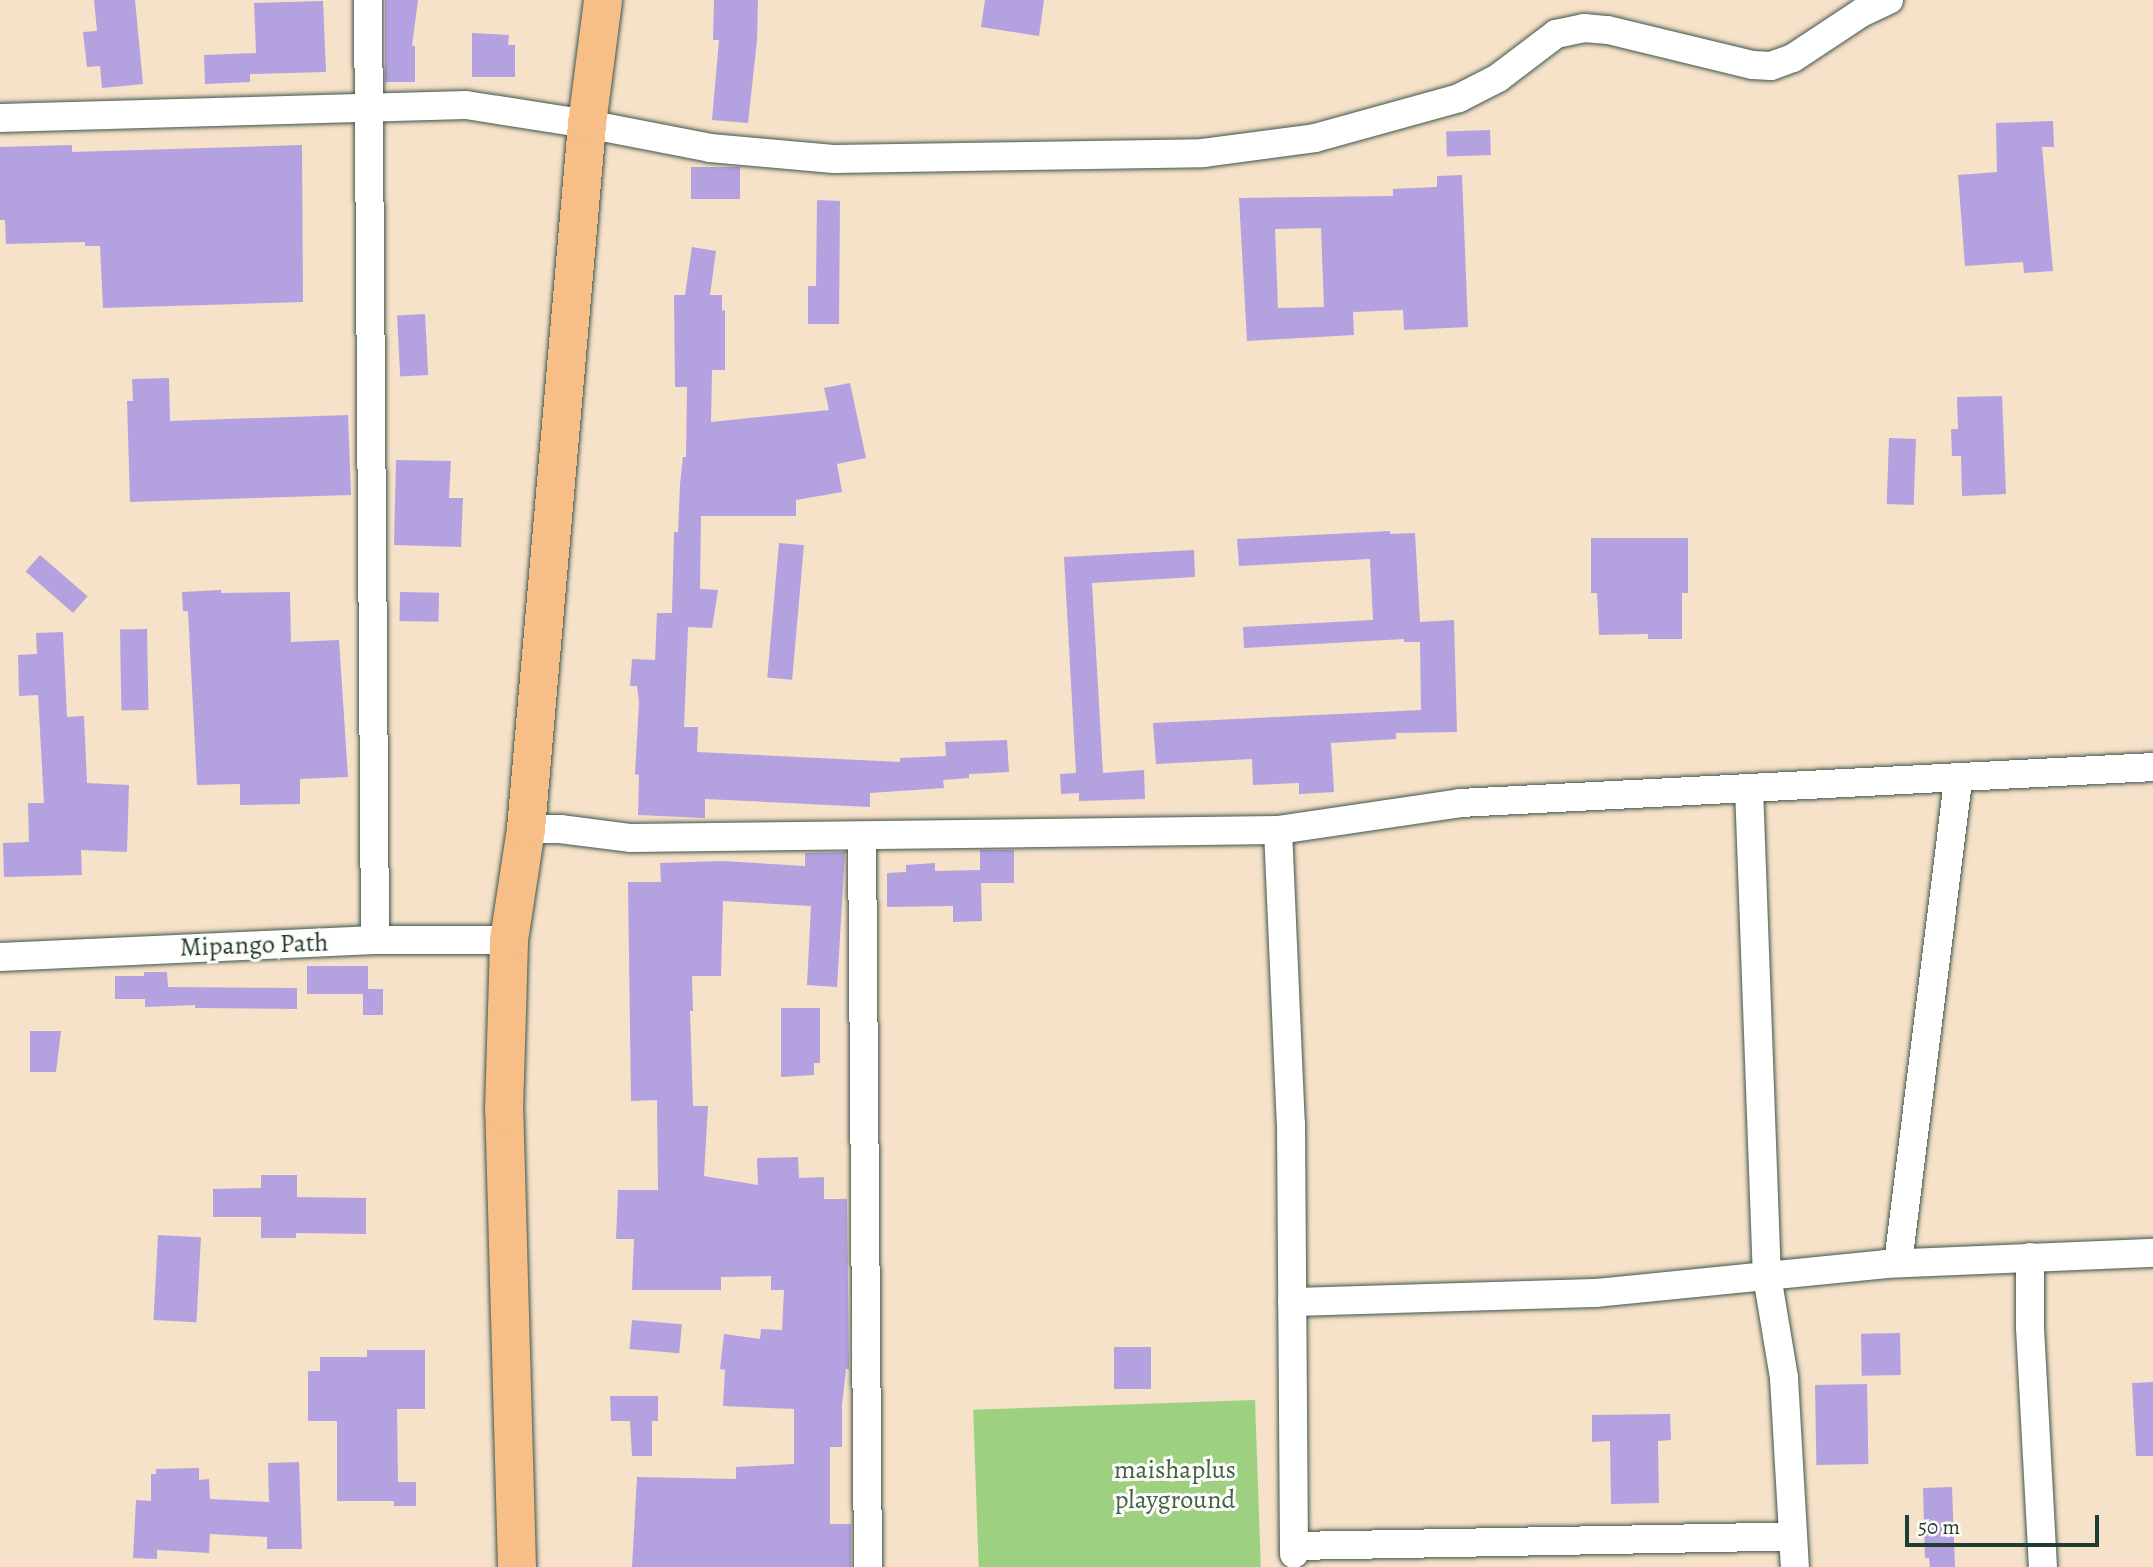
<!DOCTYPE html>
<style>
body{margin:0}
#map{position:relative;width:2153px;height:1567px;overflow:hidden;background:#f6e1c9;font-family:Alegreya,serif}
div>[style]{position:absolute}
.green>*{inset:0;background:#9dd181;transform-origin:0 0}
.building>*{inset:0;background:#b4a1e0;transform-origin:0 0}
.roads{filter:drop-shadow(0 0 2px #3f564a) drop-shadow(0 0 2px #3f564a)}
.minor>*{height:28px;margin:-14px;padding:0 14px;transform-origin:14px;border-radius:14px;background:#fff}
.highway>*{height:38px;margin:-19px;padding:0 19px;transform-origin:19px;border-radius:19px;background:#f7be87}
span{translate:-50% -50%;white-space:nowrap;text-align:center;line-height:1.15;-webkit-text-stroke:6px #fdfcf7;paint-order:stroke}
.street-label{font-size:26px;color:#1f3d34}
.park-label{font-size:26px;color:#3e6247}
.scale{position:absolute;left:1905px;top:1515px;width:194px;height:32px;box-sizing:border-box;border:4px solid #1f3d34;border-top:0;padding-left:9px;font-size:21px;line-height:24px;white-space:nowrap;color:#1f3d34;-webkit-text-stroke:5px #fdfcf7;paint-order:stroke}
</style>
<div id="map">
<div class="green">
<i style="left:1255px;top:1400px;width:167px;height:282px;rotate:88deg"></i>
</div>
<div class="building">
<i style="clip-path:polygon(94px 0,135px 0,143px 84px,102px 88px,100px 66px,87px 67px,83px 32px,97px 31px)"></i>
<i style="clip-path:polygon(385px 0,418px 0,412px 46px,415px 46px,415px 82px,385px 82px)"></i>
<i style="clip-path:polygon(714px 0,758px 0,757px 40px,748px 123px,712px 120px,719px 40px,713px 40px)"></i>
<i style="clip-path:polygon(985px 0,1044px 0,1039px 36px,981px 27px)"></i>
<i style="clip-path:polygon(323px 1px,326px 72px,250px 74px,250px 82px,205px 84px,204px 55px,256px 53px,254px 3px)"></i>
<i style="clip-path:polygon(472px 33px,509px 35px,508px 45px,515px 45px,515px 77px,472px 77px)"></i>
<i style="clip-path:polygon(2053px 121px,2054px 147px,2042px 147px,2053px 271px,2024px 273px,2023px 262px,1965px 266px,1958px 175px,1997px 172px,1996px 123px)"></i>
<i style="left:1490px;top:130px;width:25px;height:44px;rotate:88deg"></i>
<i style="clip-path:polygon(72px 145px,72px 152px,302px 145px,303px 302px,103px 308px,100px 246px,85px 246px,85px 242px,6px 244px,5px 220px,0 220px,0 147px)"></i>
<i style="left:691px;top:167px;width:49px;height:32px"></i>
<i style="clip-path:polygon(evenodd,1462px 175px,1468px 327px,1404px 330px,1403px 310px,1353px 312px,1354px 335px,1247px 341px,1239px 198px,1393px 196px,1393px 189px,1437px 187px,1437px 176px,1462px 175px,1321px 228px,1324px 307px,1278px 308px,1275px 229px,1321px 228px)"></i>
<i style="clip-path:polygon(817px 200px,840px 201px,839px 324px,808px 324px,808px 286px,816px 286px)"></i>
<i style="clip-path:polygon(692px 247px,716px 251px,710px 295px,722px 295px,722px 311px,725px 310px,725px 370px,712px 370px,711px 422px,829px 410px,824px 388px,850px 383px,866px 458px,837px 464px,842px 492px,796px 500px,796px 516px,701px 516px,700px 589px,718px 590px,712px 628px,688px 627px,684px 727px,698px 727px,697px 752px,900px 762px,900px 758px,946px 756px,945px 742px,1007px 740px,1009px 772px,969px 774px,969px 778px,943px 780px,944px 788px,870px 793px,870px 807px,705px 799px,705px 818px,638px 815px,639px 775px,635px 774px,639px 702px,637px 686px,630px 686px,632px 659px,655px 660px,657px 613px,672px 613px,674px 532px,678px 532px,680px 484px,683px 457px,686px 457px,687px 387px,675px 387px,674px 295px,685px 295px)"></i>
<i style="left:425px;top:314px;width:61px;height:28px;rotate:87deg"></i>
<i style="clip-path:polygon(169px 378px,170px 421px,348px 415px,351px 495px,130px 502px,127px 401px,133px 401px,132px 379px)"></i>
<i style="clip-path:polygon(2002px 396px,2006px 494px,1962px 496px,1961px 456px,1952px 456px,1951px 429px,1958px 429px,1957px 397px)"></i>
<i style="left:1889px;top:438px;width:27px;height:66px;rotate:2deg"></i>
<i style="clip-path:polygon(396px 460px,451px 461px,449px 498px,463px 498px,461px 547px,394px 545px)"></i>
<i style="clip-path:polygon(1390px 531px,1390px 534px,1415px 533px,1420px 622px,1454px 620px,1457px 732px,1396px 733px,1396px 739px,1331px 743px,1334px 792px,1299px 794px,1299px 783px,1253px 785px,1252px 759px,1156px 764px,1153px 723px,1421px 710px,1420px 642px,1404px 642px,1404px 639px,1244px 648px,1243px 627px,1373px 620px,1370px 559px,1239px 566px,1237px 539px)"></i>
<i style="clip-path:polygon(1591px 538px,1688px 538px,1688px 593px,1682px 593px,1682px 639px,1648px 639px,1648px 634px,1599px 635px,1597px 593px,1591px 593px)"></i>
<i style="left:779px;top:543px;width:25px;height:135px;rotate:5deg"></i>
<i style="clip-path:polygon(1194px 550px,1195px 577px,1092px 583px,1103px 773px,1144px 770px,1145px 799px,1079px 801px,1079px 793px,1061px 794px,1060px 774px,1076px 773px,1064px 557px)"></i>
<i style="left:40px;top:555px;width:63px;height:22px;rotate:41deg"></i>
<i style="clip-path:polygon(221px 590px,221px 593px,290px 592px,291px 642px,339px 640px,348px 777px,300px 779px,300px 804px,240px 805px,240px 784px,197px 785px,188px 611px,183px 611px,182px 592px)"></i>
<i style="left:400px;top:592px;width:39px;height:29px;rotate:1deg"></i>
<i style="left:147px;top:629px;width:81px;height:27px;rotate:89deg"></i>
<i style="clip-path:polygon(63px 632px,67px 717px,84px 716px,87px 783px,129px 785px,127px 852px,81px 850px,82px 875px,4px 877px,3px 843px,29px 842px,28px 803px,44px 803px,38px 695px,19px 696px,18px 655px,37px 654px,36px 633px)"></i>
<i style="clip-path:polygon(980px 850px,1014px 850px,1014px 883px,981px 883px,982px 921px,953px 922px,953px 906px,887px 907px,887px 873px,906px 872px,906px 865px,935px 863px,935px 871px,980px 870px)"></i>
<i style="clip-path:polygon(845px 852px,837px 987px,807px 985px,811px 906px,723px 901px,721px 976px,692px 976px,693px 1011px,690px 1011px,693px 1106px,708px 1106px,704px 1176px,758px 1185px,757px 1158px,798px 1157px,799px 1178px,824px 1177px,824px 1199px,847px 1199px,849px 1369px,846px 1369px,842px 1405px,842px 1447px,830px 1447px,830px 1524px,851px 1524px,851px 1567px,632px 1567px,637px 1477px,736px 1479px,736px 1467px,794px 1464px,794px 1409px,723px 1406px,725px 1370px,720px 1369px,724px 1334px,760px 1339px,761px 1329px,782px 1330px,784px 1290px,771px 1290px,771px 1276px,721px 1277px,721px 1290px,632px 1290px,634px 1239px,616px 1239px,618px 1190px,658px 1190px,657px 1100px,631px 1101px,628px 882px,661px 882px,660px 863px,723px 861px,805px 866px,805px 853px)"></i>
<i style="clip-path:polygon(307px 966px,368px 966px,368px 989px,383px 989px,383px 1015px,363px 1015px,363px 994px,307px 994px)"></i>
<i style="clip-path:polygon(144px 972px,167px 972px,168px 987px,297px 988px,297px 1009px,195px 1008px,195px 1005px,145px 1007px,145px 999px,115px 999px,115px 976px,144px 976px)"></i>
<i style="clip-path:polygon(781px 1008px,820px 1008px,820px 1063px,814px 1063px,814px 1075px,781px 1077px)"></i>
<i style="clip-path:polygon(30px 1031px,61px 1031px,56px 1072px,30px 1072px)"></i>
<i style="clip-path:polygon(261px 1175px,297px 1175px,297px 1197px,366px 1198px,366px 1234px,296px 1233px,296px 1238px,261px 1238px,261px 1217px,213px 1217px,213px 1189px,261px 1188px)"></i>
<i style="left:158px;top:1235px;width:43px;height:85px;rotate:3deg"></i>
<i style="left:632px;top:1320px;width:50px;height:29px;rotate:5deg"></i>
<i style="left:1900px;top:1333px;width:42px;height:39px;rotate:89deg"></i>
<i style="left:1114px;top:1347px;width:37px;height:42px"></i>
<i style="clip-path:polygon(367px 1350px,425px 1350px,425px 1409px,397px 1409px,398px 1482px,416px 1482px,416px 1506px,394px 1506px,394px 1501px,337px 1501px,337px 1421px,308px 1421px,308px 1371px,320px 1371px,320px 1357px,367px 1357px)"></i>
<i style="clip-path:polygon(2153px 1382px,2153px 1456px,2136px 1456px,2132px 1383px)"></i>
<i style="left:1867px;top:1384px;width:80px;height:52px;rotate:89deg"></i>
<i style="clip-path:polygon(610px 1396px,658px 1396px,658px 1421px,652px 1421px,652px 1456px,632px 1456px,630px 1421px,611px 1421px)"></i>
<i style="clip-path:polygon(1670px 1414px,1671px 1440px,1658px 1441px,1659px 1503px,1611px 1504px,1610px 1441px,1592px 1442px,1592px 1415px)"></i>
<i style="clip-path:polygon(299px 1462px,302px 1549px,267px 1549px,267px 1537px,210px 1534px,209px 1553px,157px 1550px,157px 1559px,133px 1558px,136px 1500px,151px 1501px,151px 1474px,156px 1474px,156px 1469px,199px 1468px,199px 1480px,209px 1479px,210px 1499px,269px 1502px,268px 1463px)"></i>
<i style="clip-path:polygon(1952px 1487px,1955px 1567px,1930px 1567px,1929px 1558px,1925px 1558px,1923px 1488px)"></i>
</div>
<div class="roads">
<div class="minor">
<i style="left:368px;top:0;width:940px;rotate:89.57deg"></i>
<i style="left:0;top:118px;width:466px;rotate:-1.6deg"></i>
<i style="left:466px;top:105px;width:122px;rotate:8.9deg"></i>
<i style="left:587px;top:124px;width:125px;rotate:11deg"></i>
<i style="left:710px;top:148px;width:124px;rotate:5.1deg"></i>
<i style="left:834px;top:159px;width:369px;rotate:-0.9deg"></i>
<i style="left:1203px;top:153px;width:113px;rotate:-7.6deg"></i>
<i style="left:1315px;top:138px;width:149px;rotate:-15.5deg"></i>
<i style="left:1459px;top:98px;width:44px;rotate:-27.1deg"></i>
<i style="left:1498px;top:78px;width:73px;rotate:-37.2deg"></i>
<i style="left:1556px;top:34px;width:29px;rotate:-12deg"></i>
<i style="left:1584px;top:28px;width:24px;rotate:5deg"></i>
<i style="left:1608px;top:30px;width:149px;rotate:13.6deg"></i>
<i style="left:1753px;top:65px;width:18px;rotate:3deg"></i>
<i style="left:1771px;top:66px;width:23px;rotate:-20deg"></i>
<i style="left:1793px;top:58px;width:82px;rotate:-33.5deg"></i>
<i style="left:1861px;top:13px;width:31px;rotate:-25deg"></i>
<i style="left:1749px;top:788px;width:488px;rotate:87.9deg"></i>
<i style="left:1767px;top:1276px;width:103px;rotate:80.5deg"></i>
<i style="left:1784px;top:1378px;width:189px;rotate:86.7deg"></i>
<i style="left:526px;top:829px;width:34px"></i>
<i style="left:560px;top:829px;width:72px;rotate:7.2deg"></i>
<i style="left:631px;top:838px;width:647px;rotate:-0.71deg"></i>
<i style="left:1278px;top:830px;width:184px;rotate:-8.4deg"></i>
<i style="left:1460px;top:803px;width:694px;rotate:-2.97deg"></i>
<i style="left:1278px;top:830px;width:294px;rotate:87.5deg"></i>
<i style="left:1291px;top:1124px;width:430px;rotate:89.6deg"></i>
<i style="left:862px;top:837px;width:730px;rotate:89.53deg"></i>
<i style="left:0;top:957px;width:375px;rotate:-2.6deg"></i>
<i style="left:375px;top:940px;width:134px"></i>
<i style="left:2030px;top:1257px;width:71px;rotate:90deg"></i>
<i style="left:2030px;top:1328px;width:239px;rotate:86.9deg"></i>
<i style="left:1898px;top:1263px;width:489px;rotate:-82.9deg"></i>
<i style="left:1292px;top:1302px;width:304px;rotate:-1.7deg"></i>
<i style="left:1596px;top:1293px;width:291px;rotate:-5.7deg"></i>
<i style="left:1886px;top:1264px;width:267px;rotate:-2.4deg"></i>
<i style="left:1294px;top:1546px;width:499px;rotate:-1.1deg"></i>
</div>
<div class="highway">
<i style="left:517px;top:1567px;width:456px;rotate:-91.6deg"></i>
<i style="left:504px;top:1111px;width:171px;rotate:-88.3deg"></i>
<i style="left:509px;top:940px;width:112px;rotate:-81.3deg"></i>
<i style="left:526px;top:829px;width:708px;rotate:-85.05deg"></i>
<i style="left:587px;top:124px;width:125px;rotate:-82.6deg"></i>
</div>
</div>
<div class="street-label">
<span style="left:254px;top:945px;rotate:-2deg">Mipango Path</span>
</div>
<div class="park-label">
<span style="left:1175px;top:1485px">maishaplus<br>playground</span>
</div>
<div class="scale">50 m</div>
</div>
